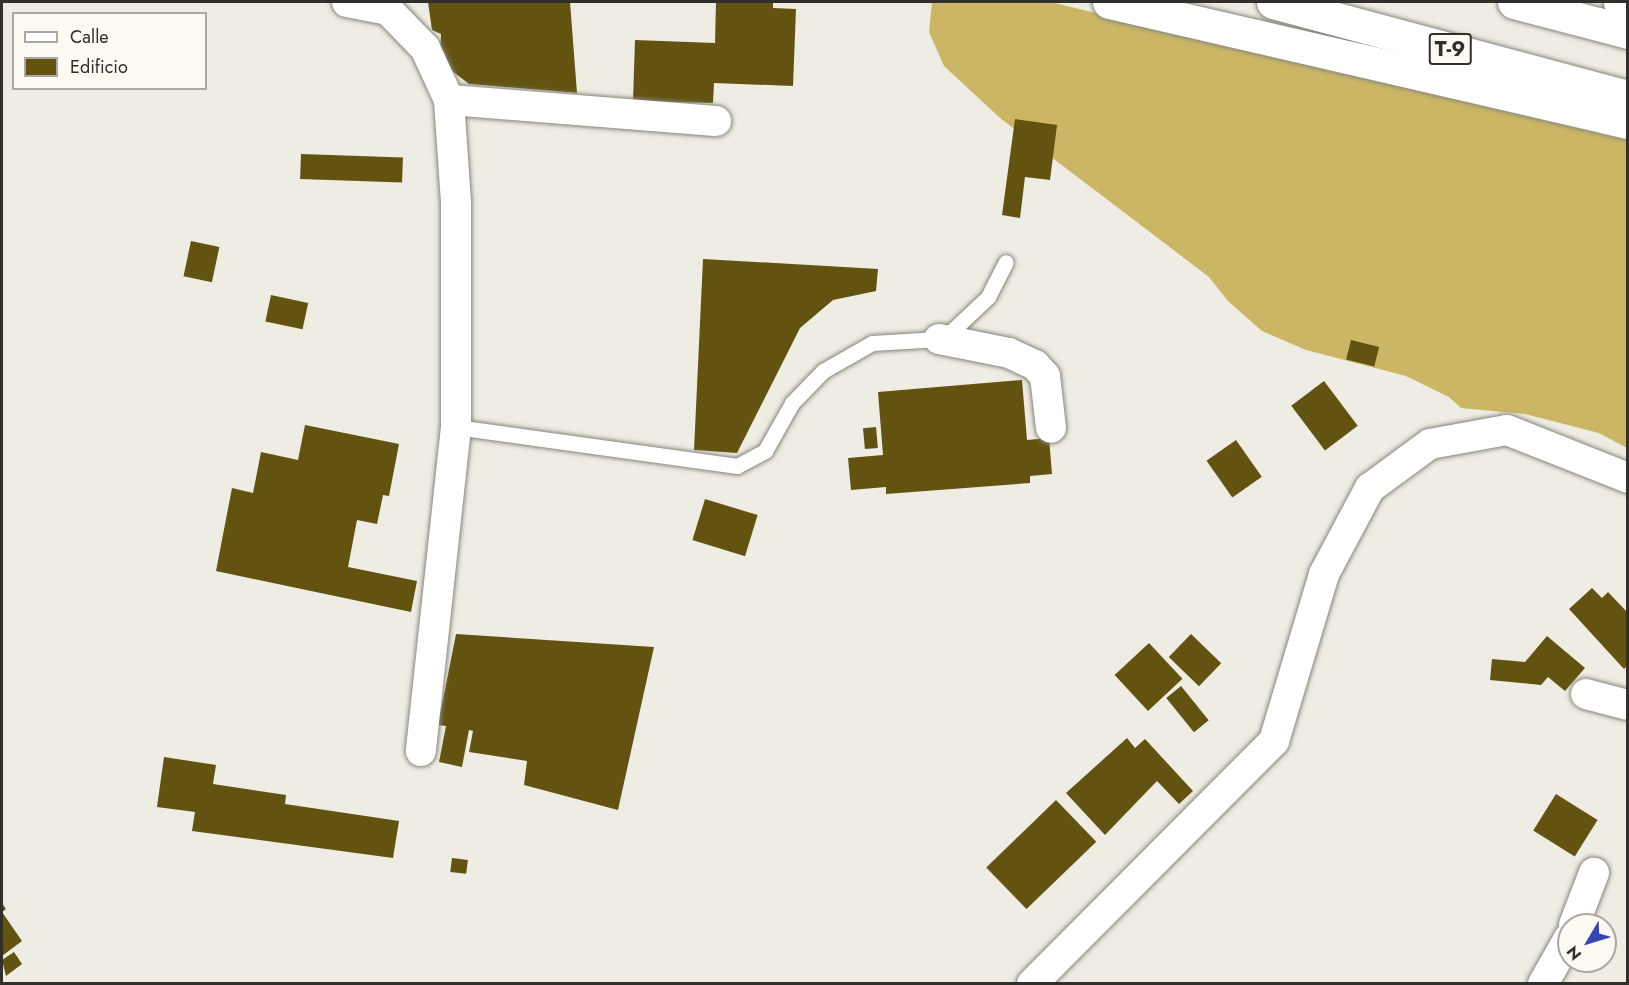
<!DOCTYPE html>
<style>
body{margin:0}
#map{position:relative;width:1629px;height:985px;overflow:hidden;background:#eeece3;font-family:Jost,sans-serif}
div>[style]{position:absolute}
.forest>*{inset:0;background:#cbb665}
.building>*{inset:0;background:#625310;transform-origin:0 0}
.roads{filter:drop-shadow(0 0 2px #87867d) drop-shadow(0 0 2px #87867d)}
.service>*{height:15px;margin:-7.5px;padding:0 7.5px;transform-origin:7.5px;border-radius:7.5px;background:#fff}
.minor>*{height:30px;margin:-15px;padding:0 15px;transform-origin:15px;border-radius:15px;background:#fff}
.motorway>*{height:33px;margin:-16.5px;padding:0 16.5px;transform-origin:16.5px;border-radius:16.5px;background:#fff}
span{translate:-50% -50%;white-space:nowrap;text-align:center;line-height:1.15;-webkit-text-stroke:6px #fbf9f0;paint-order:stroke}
.shield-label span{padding:2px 4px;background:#fbf9f0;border:2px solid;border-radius:4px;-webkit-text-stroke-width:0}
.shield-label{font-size:21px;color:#302f2c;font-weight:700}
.frame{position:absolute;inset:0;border:3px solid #302f2c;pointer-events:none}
.legend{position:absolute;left:12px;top:12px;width:195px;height:78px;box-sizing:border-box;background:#fbf9f0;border:2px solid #aaa8a2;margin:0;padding:8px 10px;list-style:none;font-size:18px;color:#302f2c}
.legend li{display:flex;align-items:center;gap:12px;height:30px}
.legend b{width:30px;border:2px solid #aaa8a2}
.north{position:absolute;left:1557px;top:913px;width:60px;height:60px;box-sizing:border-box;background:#fbf9f0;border:2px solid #aaa8a2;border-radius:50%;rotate:232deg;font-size:16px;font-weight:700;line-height:24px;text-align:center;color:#302f2c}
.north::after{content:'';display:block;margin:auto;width:21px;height:27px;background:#3646b9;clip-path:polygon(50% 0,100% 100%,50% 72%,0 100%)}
</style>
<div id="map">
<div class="forest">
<i style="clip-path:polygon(932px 2px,1050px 2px,1627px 140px,1627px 448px,1599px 433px,1525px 414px,1461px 408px,1449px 397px,1406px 376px,1306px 350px,1262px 331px,1228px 301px,1209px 277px,1000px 118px,944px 66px,929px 32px)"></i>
</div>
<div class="building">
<i style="clip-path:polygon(428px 2px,570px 2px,577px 93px,469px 84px,447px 67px,440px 55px,441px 34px,432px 30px)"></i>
<i style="clip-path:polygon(716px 2px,773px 2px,773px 8px,796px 9px,793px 86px,714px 83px,713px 103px,633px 101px,635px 40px,715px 43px)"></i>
<i style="clip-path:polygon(1015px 119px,1057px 125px,1050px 180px,1025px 177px,1020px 218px,1002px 215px)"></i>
<i style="left:301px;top:154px;width:102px;height:25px;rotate:2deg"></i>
<i style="left:191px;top:241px;width:29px;height:36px;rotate:12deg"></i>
<i style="clip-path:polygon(703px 259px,878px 269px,876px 291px,833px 300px,800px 328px,737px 453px,694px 450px)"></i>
<i style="left:271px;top:295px;width:38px;height:27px;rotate:12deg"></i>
<i style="left:1351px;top:340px;width:29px;height:20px;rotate:14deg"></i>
<i style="clip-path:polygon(1022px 380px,1027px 440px,1049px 438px,1052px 474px,1030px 476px,1030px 483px,886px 494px,886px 487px,851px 490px,848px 458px,883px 455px,878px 392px)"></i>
<i style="left:1324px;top:381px;width:56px;height:41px;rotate:53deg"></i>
<i style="clip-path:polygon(305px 425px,399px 444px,389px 496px,383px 495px,377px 524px,357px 520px,348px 567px,417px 581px,411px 612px,216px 571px,232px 488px,253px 493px,261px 452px,298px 460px)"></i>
<i style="left:876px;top:427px;width:21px;height:13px;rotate:85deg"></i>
<i style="left:1236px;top:440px;width:45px;height:36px;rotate:55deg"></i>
<i style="left:705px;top:499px;width:55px;height:43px;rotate:17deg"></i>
<i style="clip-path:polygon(1592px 588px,1602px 598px,1608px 592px,1628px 613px,1628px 665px,1624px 669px,1569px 609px)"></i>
<i style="clip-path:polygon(456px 634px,654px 647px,618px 810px,524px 785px,527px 761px,469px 752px,473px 731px,469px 730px,462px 767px,439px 762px,446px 726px,438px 725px)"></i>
<i style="left:1191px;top:634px;width:42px;height:32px;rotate:44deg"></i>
<i style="clip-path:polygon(1547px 636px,1585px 668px,1565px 691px,1548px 677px,1541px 685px,1490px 680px,1492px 659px,1525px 662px)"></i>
<i style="left:1149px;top:643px;width:49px;height:47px;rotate:47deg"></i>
<i style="left:1181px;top:686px;width:44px;height:19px;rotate:51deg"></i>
<i style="clip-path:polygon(1127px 738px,1135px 748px,1145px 739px,1193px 791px,1179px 804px,1157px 781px,1105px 835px,1066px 793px)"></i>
<i style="clip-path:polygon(164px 757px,216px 765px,213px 784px,286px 795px,285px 804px,399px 821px,393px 858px,192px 831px,195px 812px,157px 807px)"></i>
<i style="left:1556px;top:794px;width:49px;height:43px;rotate:32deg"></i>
<i style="left:1056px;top:800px;width:58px;height:97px;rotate:46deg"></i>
<i style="left:452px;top:858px;width:16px;height:14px;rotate:7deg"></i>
<i style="clip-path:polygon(2px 903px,6px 909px,2px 912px,22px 941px,2px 956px)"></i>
<i style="clip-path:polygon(14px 952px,22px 964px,6px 976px,2px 960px)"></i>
</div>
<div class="roads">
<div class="service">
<i style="left:456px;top:427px;width:284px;rotate:7.9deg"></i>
<i style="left:737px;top:466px;width:32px;rotate:-28deg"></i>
<i style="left:765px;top:451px;width:55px;rotate:-60.6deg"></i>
<i style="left:792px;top:403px;width:45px;rotate:-45.9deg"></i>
<i style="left:823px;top:371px;width:56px;rotate:-29.7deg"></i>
<i style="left:872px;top:343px;width:67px;rotate:-3.4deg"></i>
<i style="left:939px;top:339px;width:15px;rotate:-32deg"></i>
<i style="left:952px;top:331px;width:50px;rotate:-43.4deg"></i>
<i style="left:988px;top:297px;width:39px;rotate:-63deg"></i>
</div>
<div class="minor">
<i style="left:347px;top:2px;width:42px;rotate:11deg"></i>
<i style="left:388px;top:10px;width:53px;rotate:45.8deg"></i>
<i style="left:425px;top:48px;width:57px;rotate:65.2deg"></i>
<i style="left:449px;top:100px;width:102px;rotate:86.1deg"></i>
<i style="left:456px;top:202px;width:225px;rotate:90deg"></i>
<i style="left:456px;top:427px;width:326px;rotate:96.2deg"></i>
<i style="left:449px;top:100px;width:268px;rotate:4.5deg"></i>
<i style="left:939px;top:339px;width:71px;rotate:11.3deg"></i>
<i style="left:1009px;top:353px;width:29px;rotate:25deg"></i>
<i style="left:1035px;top:365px;width:15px;rotate:48deg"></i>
<i style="left:1045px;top:376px;width:52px;rotate:83.4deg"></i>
<i style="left:1586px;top:694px;width:43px;rotate:14.7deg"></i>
<i style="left:1574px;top:925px;width:56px;rotate:-69deg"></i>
<i style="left:1032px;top:984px;width:343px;rotate:-45.1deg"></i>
<i style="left:1274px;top:741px;width:174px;rotate:-73.3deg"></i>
<i style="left:1324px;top:574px;width:98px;rotate:-61.9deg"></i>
<i style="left:1370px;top:488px;width:74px;rotate:-36.3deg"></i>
<i style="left:1430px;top:444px;width:78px;rotate:-10.3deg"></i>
<i style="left:1507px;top:430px;width:130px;rotate:21.6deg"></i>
<i style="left:1543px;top:984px;width:53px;rotate:-60.5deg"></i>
</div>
<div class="motorway">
<i style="left:1109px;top:2px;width:533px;rotate:13.02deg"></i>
<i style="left:1273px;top:2px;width:367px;rotate:15deg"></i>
<i style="left:1514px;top:2px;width:118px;rotate:14.7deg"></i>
<i style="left:1620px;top:2px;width:8px;rotate:14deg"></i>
</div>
</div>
<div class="shield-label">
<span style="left:1450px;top:49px">T-9</span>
</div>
<div class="frame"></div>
<ul class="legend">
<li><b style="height:8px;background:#fff"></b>Calle</li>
<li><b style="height:16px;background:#625310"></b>Edificio</li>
</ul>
<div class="north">N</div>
</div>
